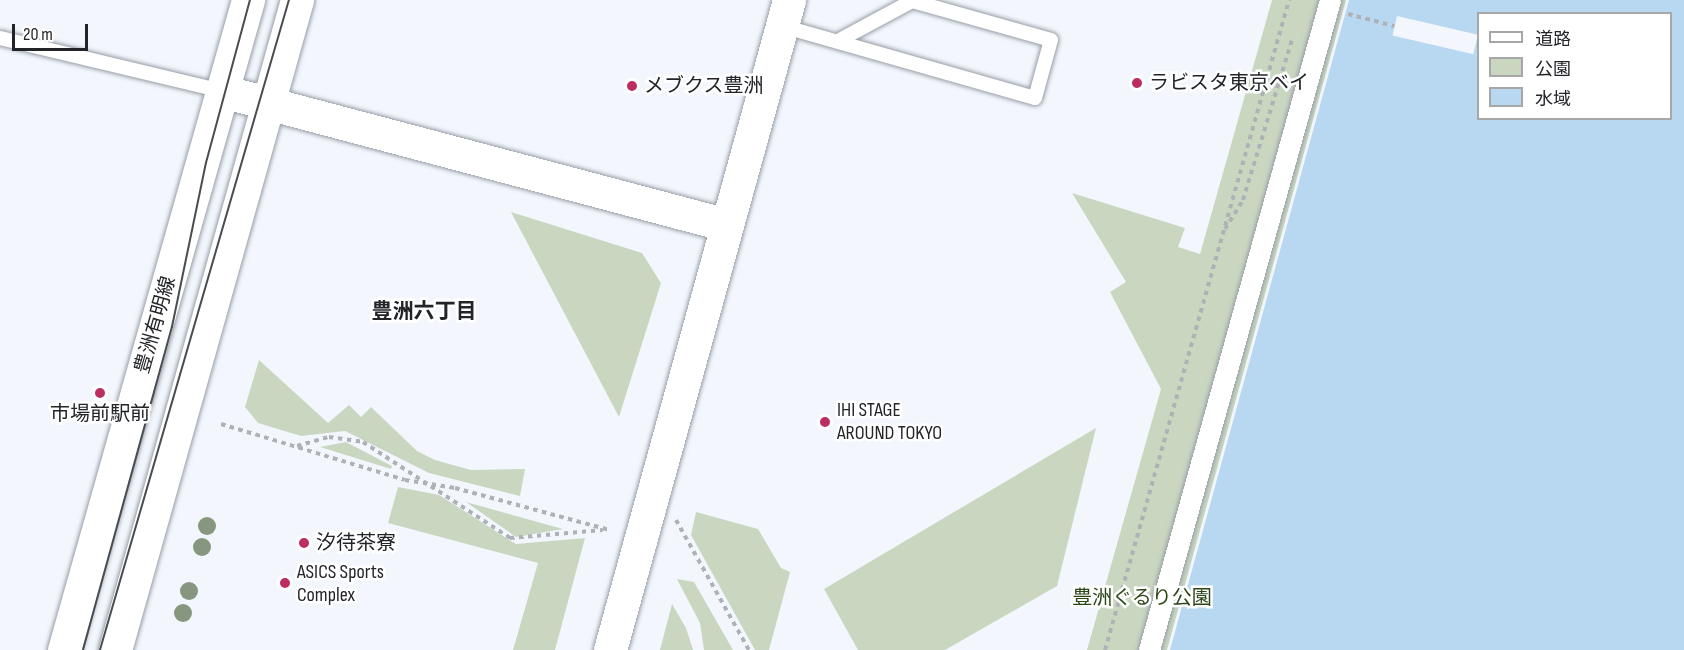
<!DOCTYPE html>
<meta charset="utf-8">
<style>
body{margin:0}
#map{position:relative;width:1684px;height:650px;overflow:hidden;background:#f3f7fd;font-family:"Sofia Sans Condensed","Noto Sans JP",sans-serif}
div>[style]{position:absolute}
.green>*{inset:0;background:#c9d7c1}
.water>*{inset:0;background:#b8d7f0}
.pier>*{inset:0;background:#f3f7fd;transform-origin:0 0}
.path>*{height:4px;margin-top:-2px;transform-origin:0;background:repeating-linear-gradient(90deg,#aeb2b7 0 4.5px,transparent 0 9px)}
.roads{filter:drop-shadow(0 0 2px #989ea7) drop-shadow(0 0 2px #989ea7)}
.service>*{height:14px;margin:-7px;padding:0 7px;transform-origin:7px;border-radius:7px;background:#fff}
.pedestrian>*{height:21px;margin:-10.5px;padding:0 10.5px;transform-origin:10.5px;border-radius:10.5px;background:#fff}
.tertiary>*{height:33px;margin:-16.5px;padding:0 16.5px;transform-origin:16.5px;border-radius:16.5px;background:#fff}
.secondary>*{height:33px;margin:-16.5px;padding:0 16.5px;transform-origin:16.5px;border-radius:16.5px;background:#fff}
.tram>*{height:1.5px;margin:-0.75px;padding:0 0.75px;transform-origin:0.75px;border-radius:0.75px;background:#494c50}
.trees>*{width:18px;height:18px;margin:-9px;border-radius:50%;background:#86967f}
.dots>*{width:16px;height:16px;translate:-50% -50%;box-sizing:border-box;border:3px solid #fff;border-radius:50%}
span{translate:-50% -50%;white-space:nowrap;text-align:center;line-height:1.15;-webkit-text-stroke:5px #fff;paint-order:stroke}
.poi-label{font-size:20px;color:#222428}
.left{translate:0 -50%;text-align:left}
.street-label{font-size:20px;color:#222428}
.park-label{font-size:20px;color:#2c4618}
.neighbourhood-label{font-size:21px;color:#222428;font-weight:700}
.legend{position:absolute;left:1477px;top:12px;width:195px;height:108px;box-sizing:border-box;background:#fff;border:2px solid #a7a7a9;margin:0;padding:8px 10px;list-style:none;font-size:18px;color:#222428}
.legend li{display:flex;align-items:center;gap:12px;height:30px}
.legend b{width:30px;border:2px solid #a7a7a9}
.scale{position:absolute;left:12px;top:24px;width:76px;height:27px;box-sizing:border-box;border:3px solid #222428;border-top:0;padding-left:8px;font-size:18px;line-height:21px;white-space:nowrap;color:#222428;-webkit-text-stroke:4px #fff;paint-order:stroke}
</style>
<div id="map">
<div class="green">
<i style="clip-path:polygon(1272px 0,1346px 0,1167px 650px,1087px 650px,1161px 389px,1110px 292px,1126px 282px,1072px 193px,1185px 228px,1178px 247px,1200px 254px)"></i>
<i style="clip-path:polygon(511px 212px,642px 253px,661px 283px,619px 417px)"></i>
<i style="clip-path:polygon(259px 360px,328px 423px,349px 405px,361px 417px,371px 407px,417px 451px,435px 460px,471px 470px,525px 469px,520px 496px,429px 473px,345px 431px,301px 436px,258px 423px,245px 407px)"></i>
<i style="clip-path:polygon(1096px 428px,1057px 586px,945px 650px,858px 650px,824px 589px)"></i>
<i style="clip-path:polygon(346px 442px,392px 466px,391px 469px,320px 447px)"></i>
<i style="clip-path:polygon(398px 487px,439px 495px,516px 544px,585px 538px,555px 650px,513px 650px,538px 563px,388px 523px)"></i>
<i style="clip-path:polygon(466px 502px,563px 529px,516px 537px)"></i>
<i style="clip-path:polygon(696px 512px,758px 529px,781px 568px,790px 572px,769px 650px,755px 650px,691px 535px)"></i>
<i style="clip-path:polygon(677px 579px,694px 582px,733px 650px,704px 650px,700px 623px)"></i>
<i style="clip-path:polygon(672px 604px,686px 628px,693px 650px,660px 650px)"></i>
</div>
<div class="water">
<i style="clip-path:polygon(evenodd,1349px 0,1684px 0,1684px 650px,1170px 650px,1349px 0,1478px 14px,1670px 14px,1670px 118px,1478px 118px,1478px 14px)"></i>
</div>
<div class="pier">
<i style="left:1397px;top:16px;width:83px;height:20px;rotate:13deg"></i>
</div>
<div class="path">
<i style="left:1348px;top:14px;width:48px;rotate:14.6deg"></i>
<i style="left:1225px;top:229px;width:34px;rotate:-58deg"></i>
<i style="left:1243px;top:200px;width:171px;rotate:-73deg"></i>
<i style="left:221px;top:424px;width:192px;rotate:16.9deg"></i>
<i style="left:405px;top:480px;width:51px;rotate:9.1deg"></i>
<i style="left:455px;top:488px;width:161px;rotate:15.2deg"></i>
<i style="left:297px;top:446px;width:33px;rotate:-16deg"></i>
<i style="left:329px;top:437px;width:34px;rotate:8deg"></i>
<i style="left:363px;top:442px;width:176px;rotate:33.1deg"></i>
<i style="left:510px;top:538px;width:93px;rotate:-4.9deg"></i>
<i style="left:676px;top:520px;width:149px;rotate:60.7deg"></i>
<i style="left:1105px;top:650px;width:676px;rotate:-74.19deg"></i>
</div>
<div class="roads">
<div class="service">
<i style="left:782px;top:26px;width:263px;rotate:15.9deg"></i>
<i style="left:1035px;top:98px;width:60px;rotate:-74.6deg"></i>
<i style="left:1051px;top:40px;width:144px;rotate:-164.3deg"></i>
<i style="left:912px;top:1px;width:84px;rotate:151.6deg"></i>
<i style="left:0;top:38px;width:228px;rotate:13.4deg"></i>
</div>
<div class="pedestrian">
<i style="left:1149px;top:650px;width:675px;rotate:-74.44deg"></i>
</div>
<div class="tertiary">
<i style="left:222px;top:91px;width:522px;rotate:14.86deg"></i>
<i style="left:610px;top:650px;width:674px;rotate:-74.6deg"></i>
</div>
<div class="secondary">
<i style="left:64px;top:650px;width:676px;rotate:-74.19deg"></i>
<i style="left:115px;top:650px;width:675px;rotate:-74.36deg"></i>
</div>
</div>
<div class="tram">
<i style="left:83px;top:650px;width:335px;rotate:-74.6deg"></i>
<i style="left:172px;top:327px;width:167px;rotate:-78.3deg"></i>
<i style="left:206px;top:163px;width:169px;rotate:-74.9deg"></i>
<i style="left:100px;top:650px;width:677px;rotate:-73.79deg"></i>
</div>
<div class="trees">
<i style="left:207px;top:526px"></i>
<i style="left:202px;top:547px"></i>
<i style="left:189px;top:591px"></i>
<i style="left:183px;top:613px"></i>
</div>
<div class="dots">
<i style="left:1137px;top:83px;background:#bb2e5f"></i>
<i style="left:632px;top:86px;background:#bb2e5f"></i>
<i style="left:100px;top:393px;background:#bb2e5f"></i>
<i style="left:825px;top:422px;background:#bb2e5f"></i>
<i style="left:304px;top:543px;background:#bb2e5f"></i>
<i style="left:285px;top:583px;background:#bb2e5f"></i>
</div>
<div class="poi-label">
<span class="left" style="left:1149px;top:83px">ラビスタ東京ベイ</span>
<span class="left" style="left:644px;top:86px">メブクス豊洲</span>
<span class="left" style="left:837px;top:422px">IHI STAGE<br>AROUND TOKYO</span>
<span style="left:100px;top:414px">市場前駅前</span>
<span class="left" style="left:316px;top:543px">汐待茶寮</span>
<span class="left" style="left:297px;top:584px">ASICS Sports<br>Complex</span>
</div>
<div class="street-label">
<span style="left:156px;top:325px;rotate:-74deg">豊洲有明線</span>
</div>
<div class="park-label">
<span style="left:1142px;top:598px">豊洲ぐるり公園</span>
</div>
<div class="neighbourhood-label">
<span style="left:424px;top:312px">豊洲六丁目</span>
</div>
<ul class="legend">
<li><b style="height:8px;background:#fff"></b>道路</li>
<li><b style="height:16px;background:#c9d7c1"></b>公園</li>
<li><b style="height:16px;background:#b8d7f0"></b>水域</li>
</ul>
<div class="scale">20 m</div>
</div>
